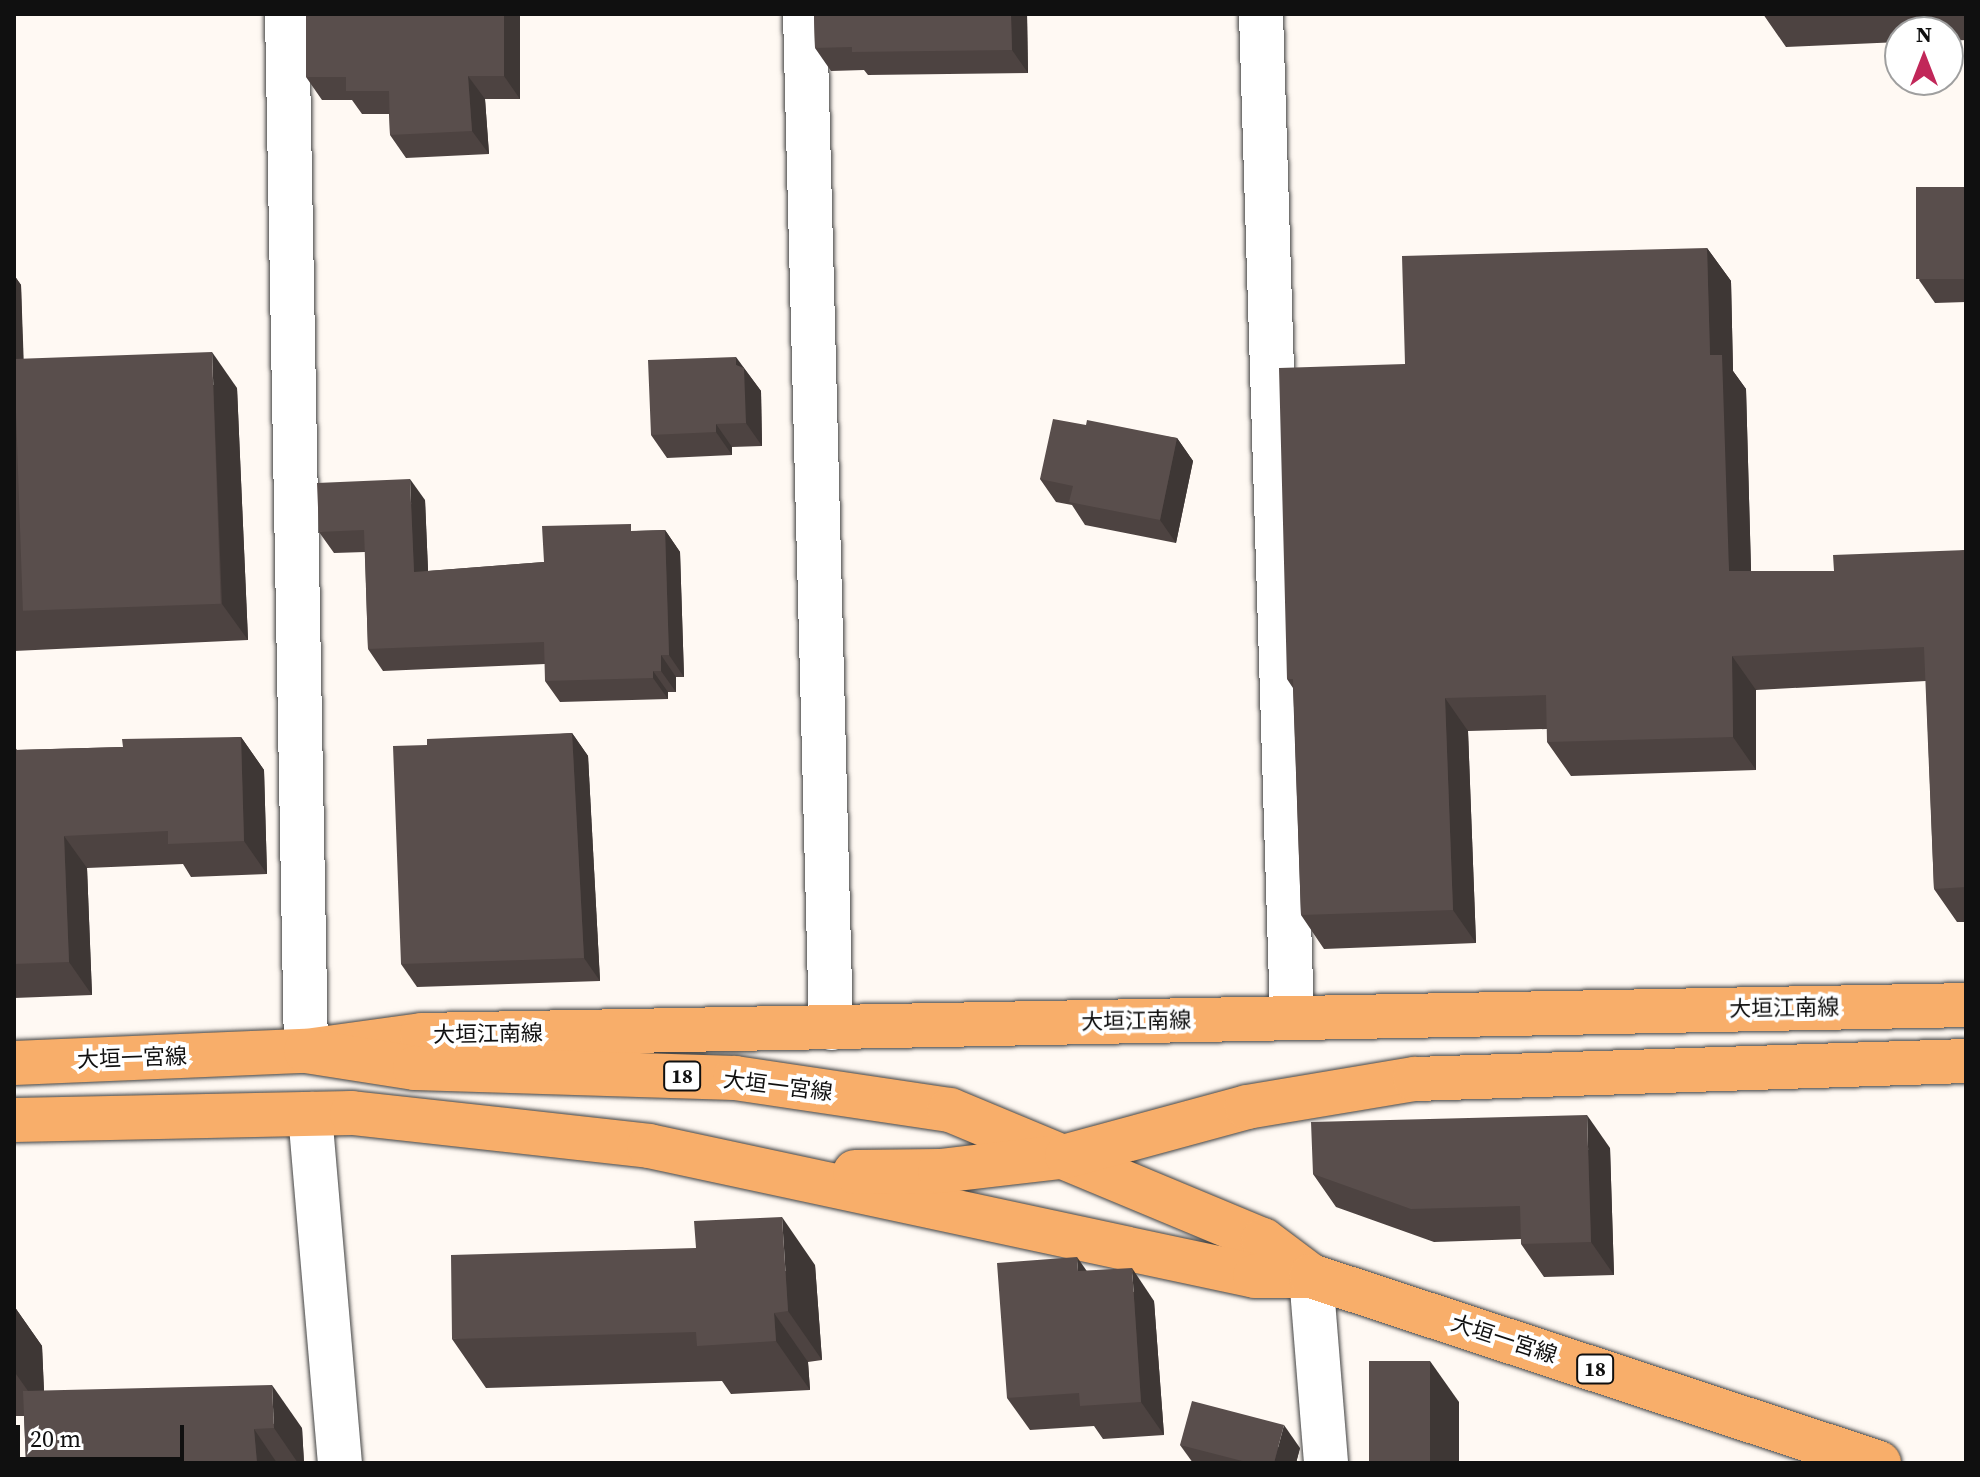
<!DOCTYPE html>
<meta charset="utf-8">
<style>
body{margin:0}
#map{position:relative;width:1980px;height:1477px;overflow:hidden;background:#fff9f3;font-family:"Source Serif 4","Noto Sans JP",serif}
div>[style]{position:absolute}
.roads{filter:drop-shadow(0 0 2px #434343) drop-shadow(0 0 2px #434343)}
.minor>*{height:44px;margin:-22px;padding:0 22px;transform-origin:22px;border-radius:22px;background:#fff}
.major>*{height:44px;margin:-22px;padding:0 22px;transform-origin:22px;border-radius:22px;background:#f8ae6a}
.wall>*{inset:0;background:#4d4341}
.shaded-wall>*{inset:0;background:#3e3735}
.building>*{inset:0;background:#594e4c;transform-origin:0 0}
span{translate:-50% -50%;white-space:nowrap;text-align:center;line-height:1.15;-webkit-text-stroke:8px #fff;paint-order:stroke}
.shield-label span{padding:2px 6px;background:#fff;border:2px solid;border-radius:6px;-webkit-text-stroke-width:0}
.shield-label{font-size:20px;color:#101010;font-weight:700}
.street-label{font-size:22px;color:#101010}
.frame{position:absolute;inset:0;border:16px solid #101010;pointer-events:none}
.north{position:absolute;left:1884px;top:16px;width:80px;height:80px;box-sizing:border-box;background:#fff;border:2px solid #9f9f9f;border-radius:50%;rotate:0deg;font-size:22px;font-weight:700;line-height:32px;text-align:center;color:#101010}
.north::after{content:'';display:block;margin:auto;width:28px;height:36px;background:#c12759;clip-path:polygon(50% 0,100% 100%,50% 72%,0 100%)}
.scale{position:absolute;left:16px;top:1425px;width:168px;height:36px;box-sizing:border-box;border:4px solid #101010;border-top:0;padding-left:10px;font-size:24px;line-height:28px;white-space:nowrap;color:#101010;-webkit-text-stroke:6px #fff;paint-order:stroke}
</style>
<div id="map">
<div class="roads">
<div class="minor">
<i style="left:287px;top:14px;width:1037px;rotate:88.95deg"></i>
<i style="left:805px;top:14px;width:1014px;rotate:88.53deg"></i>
<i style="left:1261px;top:14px;width:1004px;rotate:88.23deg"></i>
<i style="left:310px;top:1114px;width:350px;rotate:85.1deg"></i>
<i style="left:1311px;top:1276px;width:188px;rotate:85.4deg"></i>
</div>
<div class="major">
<i style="left:306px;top:1051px;width:117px;rotate:-7.9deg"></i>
<i style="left:422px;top:1035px;width:1544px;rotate:-1.11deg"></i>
<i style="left:14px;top:1063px;width:292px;rotate:-2.4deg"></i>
<i style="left:306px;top:1051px;width:110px;rotate:8.9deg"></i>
<i style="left:415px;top:1068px;width:320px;rotate:1.8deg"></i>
<i style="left:735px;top:1078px;width:217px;rotate:8.5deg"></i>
<i style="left:950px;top:1110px;width:339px;rotate:22.6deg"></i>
<i style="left:1263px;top:1240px;width:60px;rotate:36.9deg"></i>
<i style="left:14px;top:1120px;width:338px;rotate:-1.2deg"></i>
<i style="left:352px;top:1113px;width:299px;rotate:6.3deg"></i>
<i style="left:649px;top:1146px;width:620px;rotate:12.11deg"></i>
<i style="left:1255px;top:1276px;width:56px"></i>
<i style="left:1311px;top:1276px;width:598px;rotate:18.22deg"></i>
<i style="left:855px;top:1172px;width:85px;rotate:-0.7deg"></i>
<i style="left:940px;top:1171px;width:128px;rotate:-6.7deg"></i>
<i style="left:1067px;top:1156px;width:187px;rotate:-15.2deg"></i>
<i style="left:1247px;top:1107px;width:170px;rotate:-9.5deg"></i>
<i style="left:1415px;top:1079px;width:551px;rotate:-1.87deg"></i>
</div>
</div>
<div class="wall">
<i style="clip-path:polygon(306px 14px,519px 14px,520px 16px,520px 99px,485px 99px,489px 154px,406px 158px,390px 135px,389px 114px,362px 114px,352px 100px,322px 100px,306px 77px)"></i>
<i style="clip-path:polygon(814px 14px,1027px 14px,1028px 73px,868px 75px,864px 70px,831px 71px,815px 48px)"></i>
<i style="clip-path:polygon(1763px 14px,1966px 14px,1966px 40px,1948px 41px,1948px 32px,1900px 32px,1900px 42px,1786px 47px)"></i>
<i style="clip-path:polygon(1966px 187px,1966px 302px,1935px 303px,1919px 280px)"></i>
<i style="clip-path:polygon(1707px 248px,1731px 281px,1733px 371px,1746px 389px,1751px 571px,1834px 571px,1966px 550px,1966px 922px,1957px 922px,1934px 889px,1926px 681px,1756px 690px,1756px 770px,1571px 776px,1547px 742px,1547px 729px,1468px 731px,1476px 943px,1324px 949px,1301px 915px,1293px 688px,1287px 679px,1405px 364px)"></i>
<i style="clip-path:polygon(14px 275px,21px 285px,23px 360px,237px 388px,248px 640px,14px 651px)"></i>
<i style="clip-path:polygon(743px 367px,761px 391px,762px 446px,732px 447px,732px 455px,667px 458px,651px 435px)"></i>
<i style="clip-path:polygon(1086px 425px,1177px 438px,1193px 461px,1176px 543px,1085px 525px,1072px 505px,1056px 502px,1040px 479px)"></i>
<i style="clip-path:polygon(425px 500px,428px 571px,544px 562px,636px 531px,665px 530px,680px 552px,684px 677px,676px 677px,676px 692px,668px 692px,668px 699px,560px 702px,545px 681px,545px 664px,383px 671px,368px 649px,365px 552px,334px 553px,319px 532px)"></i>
<i style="clip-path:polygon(572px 733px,588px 756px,600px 981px,417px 987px,401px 964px,427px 745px)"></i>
<i style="clip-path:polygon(241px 737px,264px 770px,267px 874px,191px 877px,183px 864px,87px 868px,92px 995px,14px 998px,14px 746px,17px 750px,123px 747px)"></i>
<i style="clip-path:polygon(1610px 1148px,1614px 1275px,1544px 1277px,1521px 1244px,1521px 1239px,1434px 1242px,1336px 1207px,1313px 1174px)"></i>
<i style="clip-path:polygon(815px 1265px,822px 1360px,808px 1362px,810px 1390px,731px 1394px,722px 1381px,486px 1388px,452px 1339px)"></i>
<i style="clip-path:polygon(1086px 1271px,1154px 1301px,1164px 1435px,1103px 1439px,1094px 1426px,1030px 1430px,1007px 1398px)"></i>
<i style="clip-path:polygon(14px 1306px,42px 1346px,44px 1391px,302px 1428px,304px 1463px,26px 1463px,24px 1416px,14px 1416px)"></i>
<i style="clip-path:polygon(1180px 1445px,1300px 1448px,1296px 1463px,1193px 1463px)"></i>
</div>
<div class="shaded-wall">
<i style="clip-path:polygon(504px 14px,519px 14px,520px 16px,520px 99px,504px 76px)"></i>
<i style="clip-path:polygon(1011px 14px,1027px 14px,1028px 73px,1012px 50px)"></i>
<i style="clip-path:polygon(468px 76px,485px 99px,489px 154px,472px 131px)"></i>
<i style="clip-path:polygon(1707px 248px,1731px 281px,1733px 371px,1746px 389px,1752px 605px,1729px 571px,1710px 355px)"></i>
<i style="clip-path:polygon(14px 275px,21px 285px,25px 397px,14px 382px)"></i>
<i style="clip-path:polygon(212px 352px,237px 388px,248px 640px,222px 604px)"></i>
<i style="clip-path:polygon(736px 357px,761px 391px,762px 446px,746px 423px,736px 365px)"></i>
<i style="clip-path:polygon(716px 424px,732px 447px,732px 455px,716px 432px)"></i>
<i style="clip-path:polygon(1177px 438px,1193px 461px,1176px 543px,1160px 520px)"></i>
<i style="clip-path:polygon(410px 479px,425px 500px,429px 593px,414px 572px)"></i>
<i style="clip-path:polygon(665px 530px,680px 552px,684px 677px,669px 655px)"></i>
<i style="clip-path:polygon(661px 655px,676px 677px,676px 692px,661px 671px)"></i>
<i style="clip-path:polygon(1732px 656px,1756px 690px,1756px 770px,1733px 737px)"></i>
<i style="clip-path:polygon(653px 671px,668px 692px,668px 699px,653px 678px)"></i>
<i style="clip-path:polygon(1445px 698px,1468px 731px,1476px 943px,1453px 910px)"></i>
<i style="clip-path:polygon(572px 733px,588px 756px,600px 981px,584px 958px)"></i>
<i style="clip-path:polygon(241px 737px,264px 770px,267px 874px,244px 841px)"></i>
<i style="clip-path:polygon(64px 836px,87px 868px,92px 995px,69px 962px)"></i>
<i style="clip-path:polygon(1587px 1115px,1610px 1148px,1614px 1275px,1591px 1242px)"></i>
<i style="clip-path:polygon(782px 1217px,815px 1265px,822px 1360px,788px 1311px)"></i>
<i style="clip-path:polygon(1077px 1257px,1100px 1290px,1078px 1271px)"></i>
<i style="clip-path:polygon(1132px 1268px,1154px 1301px,1164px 1435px,1141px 1402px)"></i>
<i style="clip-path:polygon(14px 1306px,42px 1346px,45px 1415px,16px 1374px)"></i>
<i style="clip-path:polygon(774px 1313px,808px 1362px,810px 1390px,776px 1341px)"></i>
<i style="clip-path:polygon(1430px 1361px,1459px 1402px,1459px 1463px,1430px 1463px)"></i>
<i style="clip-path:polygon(272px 1385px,302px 1428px,304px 1463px,298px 1463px,274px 1428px)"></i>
<i style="clip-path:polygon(1284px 1425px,1300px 1448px,1296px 1463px,1274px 1463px)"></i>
<i style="clip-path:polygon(254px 1429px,277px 1463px,257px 1463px)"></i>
</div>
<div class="building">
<i style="clip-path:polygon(306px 14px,504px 14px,504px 76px,468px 76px,472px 131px,390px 135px,389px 91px,346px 91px,346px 77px,306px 77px)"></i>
<i style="clip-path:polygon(814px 14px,1011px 14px,1012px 50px,852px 52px,852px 47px,815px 48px)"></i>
<i style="left:1966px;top:187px;width:92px;height:50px;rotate:90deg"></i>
<i style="clip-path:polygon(1707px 248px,1710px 355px,1722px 355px,1729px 571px,1834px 571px,1833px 555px,1966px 550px,1966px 887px,1934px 889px,1924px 647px,1732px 656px,1733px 737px,1547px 742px,1546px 695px,1445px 698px,1453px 910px,1301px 915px,1293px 679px,1287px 679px,1279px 368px,1405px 364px,1402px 256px)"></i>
<i style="left:212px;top:352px;width:252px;height:198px;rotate:88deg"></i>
<i style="clip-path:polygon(736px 357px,736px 365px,744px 368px,746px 423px,716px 424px,716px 432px,651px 435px,648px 360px)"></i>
<i style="clip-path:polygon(1053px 419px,1086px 425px,1087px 420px,1177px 438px,1160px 520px,1069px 502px,1073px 486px,1040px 479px)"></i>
<i style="clip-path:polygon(410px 479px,414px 572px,544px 562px,542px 526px,631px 524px,631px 531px,665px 530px,669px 655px,661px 655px,661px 671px,653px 671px,653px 678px,545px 681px,544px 642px,368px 649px,364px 530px,319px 532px,317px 483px)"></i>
<i style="clip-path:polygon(572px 733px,584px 958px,401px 964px,393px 746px,427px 745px,427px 739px)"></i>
<i style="clip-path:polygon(241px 737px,244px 841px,168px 844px,168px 831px,64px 836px,69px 962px,14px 964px,14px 750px,123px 747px,122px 739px)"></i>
<i style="clip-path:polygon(1587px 1115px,1591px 1242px,1521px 1244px,1520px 1206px,1411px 1209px,1313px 1174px,1311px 1122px)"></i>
<i style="clip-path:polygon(782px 1217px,788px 1311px,774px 1313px,776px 1341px,697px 1346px,696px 1332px,452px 1339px,451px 1255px,696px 1248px,694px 1221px)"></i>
<i style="clip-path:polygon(1077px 1257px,1078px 1271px,1132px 1268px,1141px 1402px,1080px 1406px,1079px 1393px,1007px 1398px,997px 1263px)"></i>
<i style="clip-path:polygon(14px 1319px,16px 1374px,14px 1374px)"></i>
<i style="left:1430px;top:1361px;width:102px;height:61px;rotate:90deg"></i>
<i style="clip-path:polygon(272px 1385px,274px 1428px,254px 1429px,257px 1463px,26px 1463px,23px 1391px)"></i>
<i style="clip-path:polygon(1192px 1401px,1284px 1425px,1274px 1463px,1250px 1463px,1180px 1445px)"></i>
</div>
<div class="shield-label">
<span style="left:682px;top:1076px">18</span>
<span style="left:1595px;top:1369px">18</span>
</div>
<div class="street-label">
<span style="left:1784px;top:1008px;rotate:-1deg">大垣江南線</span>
<span style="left:1136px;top:1021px;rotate:-1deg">大垣江南線</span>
<span style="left:488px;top:1034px;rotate:-1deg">大垣江南線</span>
<span style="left:132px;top:1058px;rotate:-2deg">大垣一宮線</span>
<span style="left:778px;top:1086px;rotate:7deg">大垣一宮線</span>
<span style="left:1504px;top:1339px;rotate:18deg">大垣一宮線</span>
</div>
<div class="frame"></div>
<div class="north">N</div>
<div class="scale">20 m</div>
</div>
